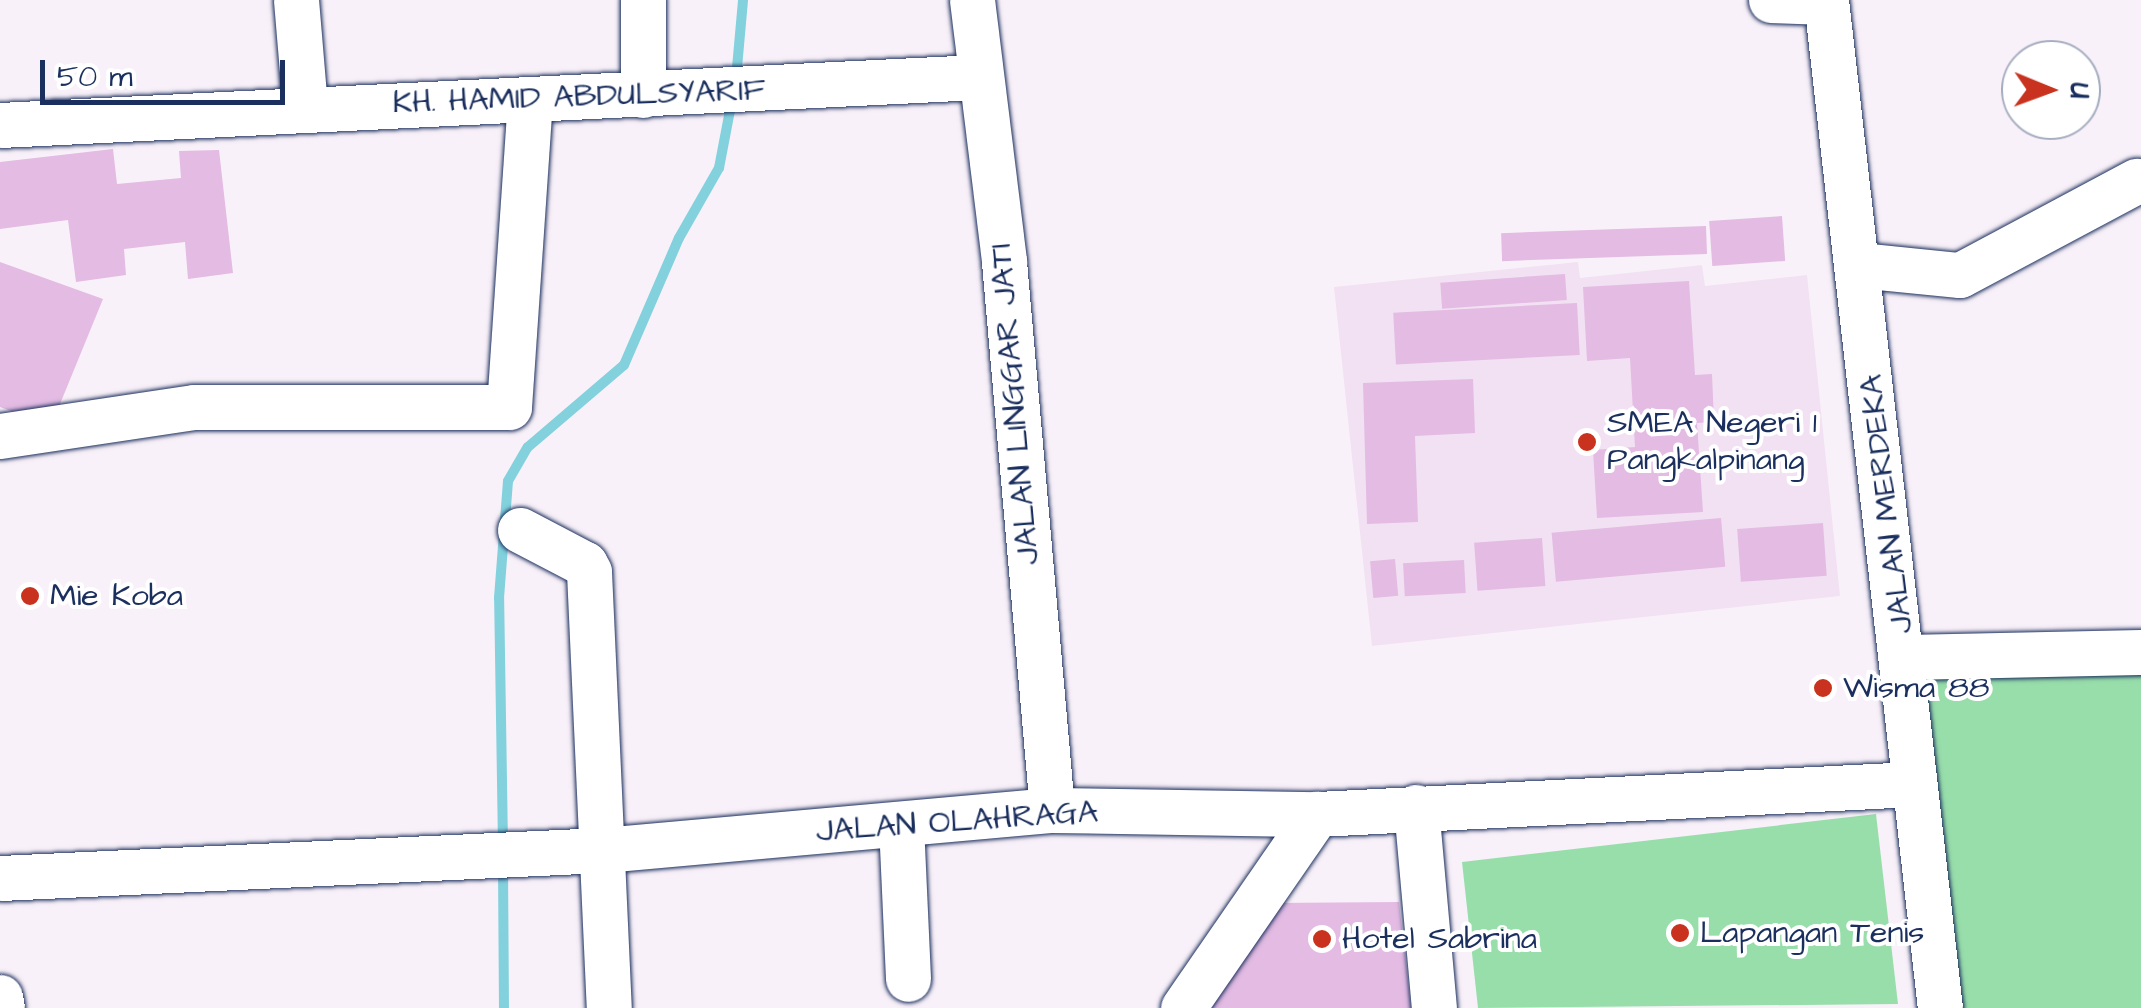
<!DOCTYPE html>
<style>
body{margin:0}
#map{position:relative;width:2141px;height:1008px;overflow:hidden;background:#f9f1f9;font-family:"Architects Daughter",sans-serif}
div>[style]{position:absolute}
.built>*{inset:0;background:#f2e1f2}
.green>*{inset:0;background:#98deab}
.stream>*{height:10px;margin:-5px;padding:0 5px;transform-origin:5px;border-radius:5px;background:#82d1dd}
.building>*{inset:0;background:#e3bbe3;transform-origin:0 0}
.roads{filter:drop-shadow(0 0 2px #1b2f5e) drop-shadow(0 0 2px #1b2f5e)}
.minor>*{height:45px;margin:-22.5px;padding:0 22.5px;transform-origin:22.5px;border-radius:22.5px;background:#fff}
.dots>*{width:28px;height:28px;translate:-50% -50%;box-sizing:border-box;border:5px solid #fff;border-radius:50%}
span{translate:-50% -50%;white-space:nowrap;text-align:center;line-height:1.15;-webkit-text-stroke:8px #fff;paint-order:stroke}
.street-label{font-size:32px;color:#1b2f5e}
.poi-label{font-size:32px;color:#1b2f5e}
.left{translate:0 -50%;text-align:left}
.north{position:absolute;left:2001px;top:40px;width:100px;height:100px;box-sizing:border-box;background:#fff;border:2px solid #a4acbf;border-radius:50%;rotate:91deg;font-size:28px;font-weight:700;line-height:40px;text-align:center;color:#1b2f5e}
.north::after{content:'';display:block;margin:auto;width:35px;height:45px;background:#c8321e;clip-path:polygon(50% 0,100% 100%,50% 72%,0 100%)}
.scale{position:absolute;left:40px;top:60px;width:245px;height:45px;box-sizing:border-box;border:5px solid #1b2f5e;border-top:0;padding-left:12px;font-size:30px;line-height:35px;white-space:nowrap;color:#1b2f5e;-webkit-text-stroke:8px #fff;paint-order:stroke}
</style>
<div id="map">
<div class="built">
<i style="clip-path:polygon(1578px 262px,1580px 278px,1702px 265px,1705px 286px,1807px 275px,1840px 596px,1372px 646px,1334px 287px)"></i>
</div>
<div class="green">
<i style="clip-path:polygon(1917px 668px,2141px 671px,2141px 1008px,1951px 1008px)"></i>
<i style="clip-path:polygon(1876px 814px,1898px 1004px,1478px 1008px,1462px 862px)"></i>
</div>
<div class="stream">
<i style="left:736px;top:79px;width:79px;rotate:-84.9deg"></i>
<i style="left:503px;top:845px;width:247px;rotate:-90.9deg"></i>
<i style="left:499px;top:598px;width:117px;rotate:-85.6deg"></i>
<i style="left:508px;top:481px;width:39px;rotate:-60deg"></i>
<i style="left:528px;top:447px;width:126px;rotate:-40.5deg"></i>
<i style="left:624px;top:365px;width:138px;rotate:-66.6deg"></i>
<i style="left:679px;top:238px;width:81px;rotate:-60.3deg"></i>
<i style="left:719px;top:168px;width:69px;rotate:-79.2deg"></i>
<i style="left:503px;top:867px;width:141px;rotate:89.6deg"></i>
</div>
<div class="building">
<i style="clip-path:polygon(113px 149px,117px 184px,181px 178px,179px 151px,219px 150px,233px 273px,188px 279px,185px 242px,124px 249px,126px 275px,76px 282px,68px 220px,0 229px,0 162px)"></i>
<i style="left:1782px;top:216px;width:45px;height:73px;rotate:86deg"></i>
<i style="left:1706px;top:226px;width:28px;height:205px;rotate:88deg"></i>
<i style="clip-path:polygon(0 262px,103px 299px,51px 426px,0 407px)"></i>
<i style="left:1565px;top:274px;width:26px;height:125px;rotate:86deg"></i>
<i style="clip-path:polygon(1689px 281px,1695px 375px,1712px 374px,1714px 422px,1697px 423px,1703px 512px,1597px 518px,1593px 450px,1635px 447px,1630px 358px,1587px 361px,1583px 287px)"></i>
<i style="left:1577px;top:303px;width:52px;height:184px;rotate:87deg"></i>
<i style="clip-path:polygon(1473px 379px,1475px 433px,1415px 436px,1418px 522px,1367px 524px,1363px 383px)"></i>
<i style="left:1721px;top:518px;width:49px;height:170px;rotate:85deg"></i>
<i style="left:1823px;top:523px;width:53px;height:86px;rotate:86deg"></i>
<i style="left:1542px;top:538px;width:48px;height:68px;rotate:86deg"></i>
<i style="left:1395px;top:559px;width:37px;height:25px;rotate:85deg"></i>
<i style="left:1464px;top:560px;width:33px;height:61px;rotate:87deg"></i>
<i style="clip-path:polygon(1399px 902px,1411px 1008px,1211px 1008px,1211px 975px,1273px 903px)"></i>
</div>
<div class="roads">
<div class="minor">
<i style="left:296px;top:0;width:108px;rotate:85.2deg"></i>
<i style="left:643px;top:0;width:95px;rotate:90deg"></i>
<i style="left:972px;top:0;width:264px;rotate:83deg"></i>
<i style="left:1004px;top:262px;width:550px;rotate:84.99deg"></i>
<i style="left:1771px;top:0;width:55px;rotate:2.1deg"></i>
<i style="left:1826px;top:0;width:1014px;rotate:83.55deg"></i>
<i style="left:0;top:125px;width:980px;rotate:-2.81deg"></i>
<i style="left:1859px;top:265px;width:101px;rotate:5.7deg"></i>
<i style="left:1960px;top:275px;width:200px;rotate:-28.1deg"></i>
<i style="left:0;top:436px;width:196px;rotate:-8.5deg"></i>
<i style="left:194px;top:407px;width:315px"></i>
<i style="left:509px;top:407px;width:308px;rotate:-86.1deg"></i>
<i style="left:520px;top:530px;width:73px;rotate:27.6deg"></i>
<i style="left:585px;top:564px;width:9px;rotate:63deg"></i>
<i style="left:589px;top:572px;width:436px;rotate:87.4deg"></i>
<i style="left:1905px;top:657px;width:236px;rotate:-1.2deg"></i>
<i style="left:1416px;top:807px;width:202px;rotate:84.9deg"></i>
<i style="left:901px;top:824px;width:155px;rotate:87.4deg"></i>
<i style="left:0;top:878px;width:604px;rotate:-2.66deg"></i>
<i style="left:603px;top:850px;width:451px;rotate:-5.1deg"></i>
<i style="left:1052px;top:810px;width:265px;rotate:0.9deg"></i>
<i style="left:1317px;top:814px;width:598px;rotate:-2.88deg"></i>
<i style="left:0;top:997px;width:11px;rotate:80deg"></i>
<i style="left:1183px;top:1008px;width:236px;rotate:-55.4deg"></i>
</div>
</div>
<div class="dots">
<i style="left:1587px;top:442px;background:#c8321e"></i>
<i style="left:30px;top:596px;background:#c8321e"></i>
<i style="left:1823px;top:688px;background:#c8321e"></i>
<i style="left:1680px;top:933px;background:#c8321e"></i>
<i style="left:1322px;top:939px;background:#c8321e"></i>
</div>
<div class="street-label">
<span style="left:579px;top:97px;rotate:-2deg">KH. HAMID ABDULSYARIF</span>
<span style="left:1015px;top:404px;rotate:-95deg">JALAN LINGGAR JATI</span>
<span style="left:1887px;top:504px;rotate:-97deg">JALAN MERDEKA</span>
<span style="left:957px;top:822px;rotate:-4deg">JALAN OLAHRAGA</span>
</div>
<div class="poi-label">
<span class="left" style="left:1607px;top:442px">SMEA Negeri 1<br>Pangkalpinang</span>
<span class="left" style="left:50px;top:596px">Mie Koba</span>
<span class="left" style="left:1843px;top:688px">Wisma 88</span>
<span class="left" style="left:1700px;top:933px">Lapangan Tenis</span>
<span class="left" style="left:1342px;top:939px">Hotel Sabrina</span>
</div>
<div class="north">U</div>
<div class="scale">50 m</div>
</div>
